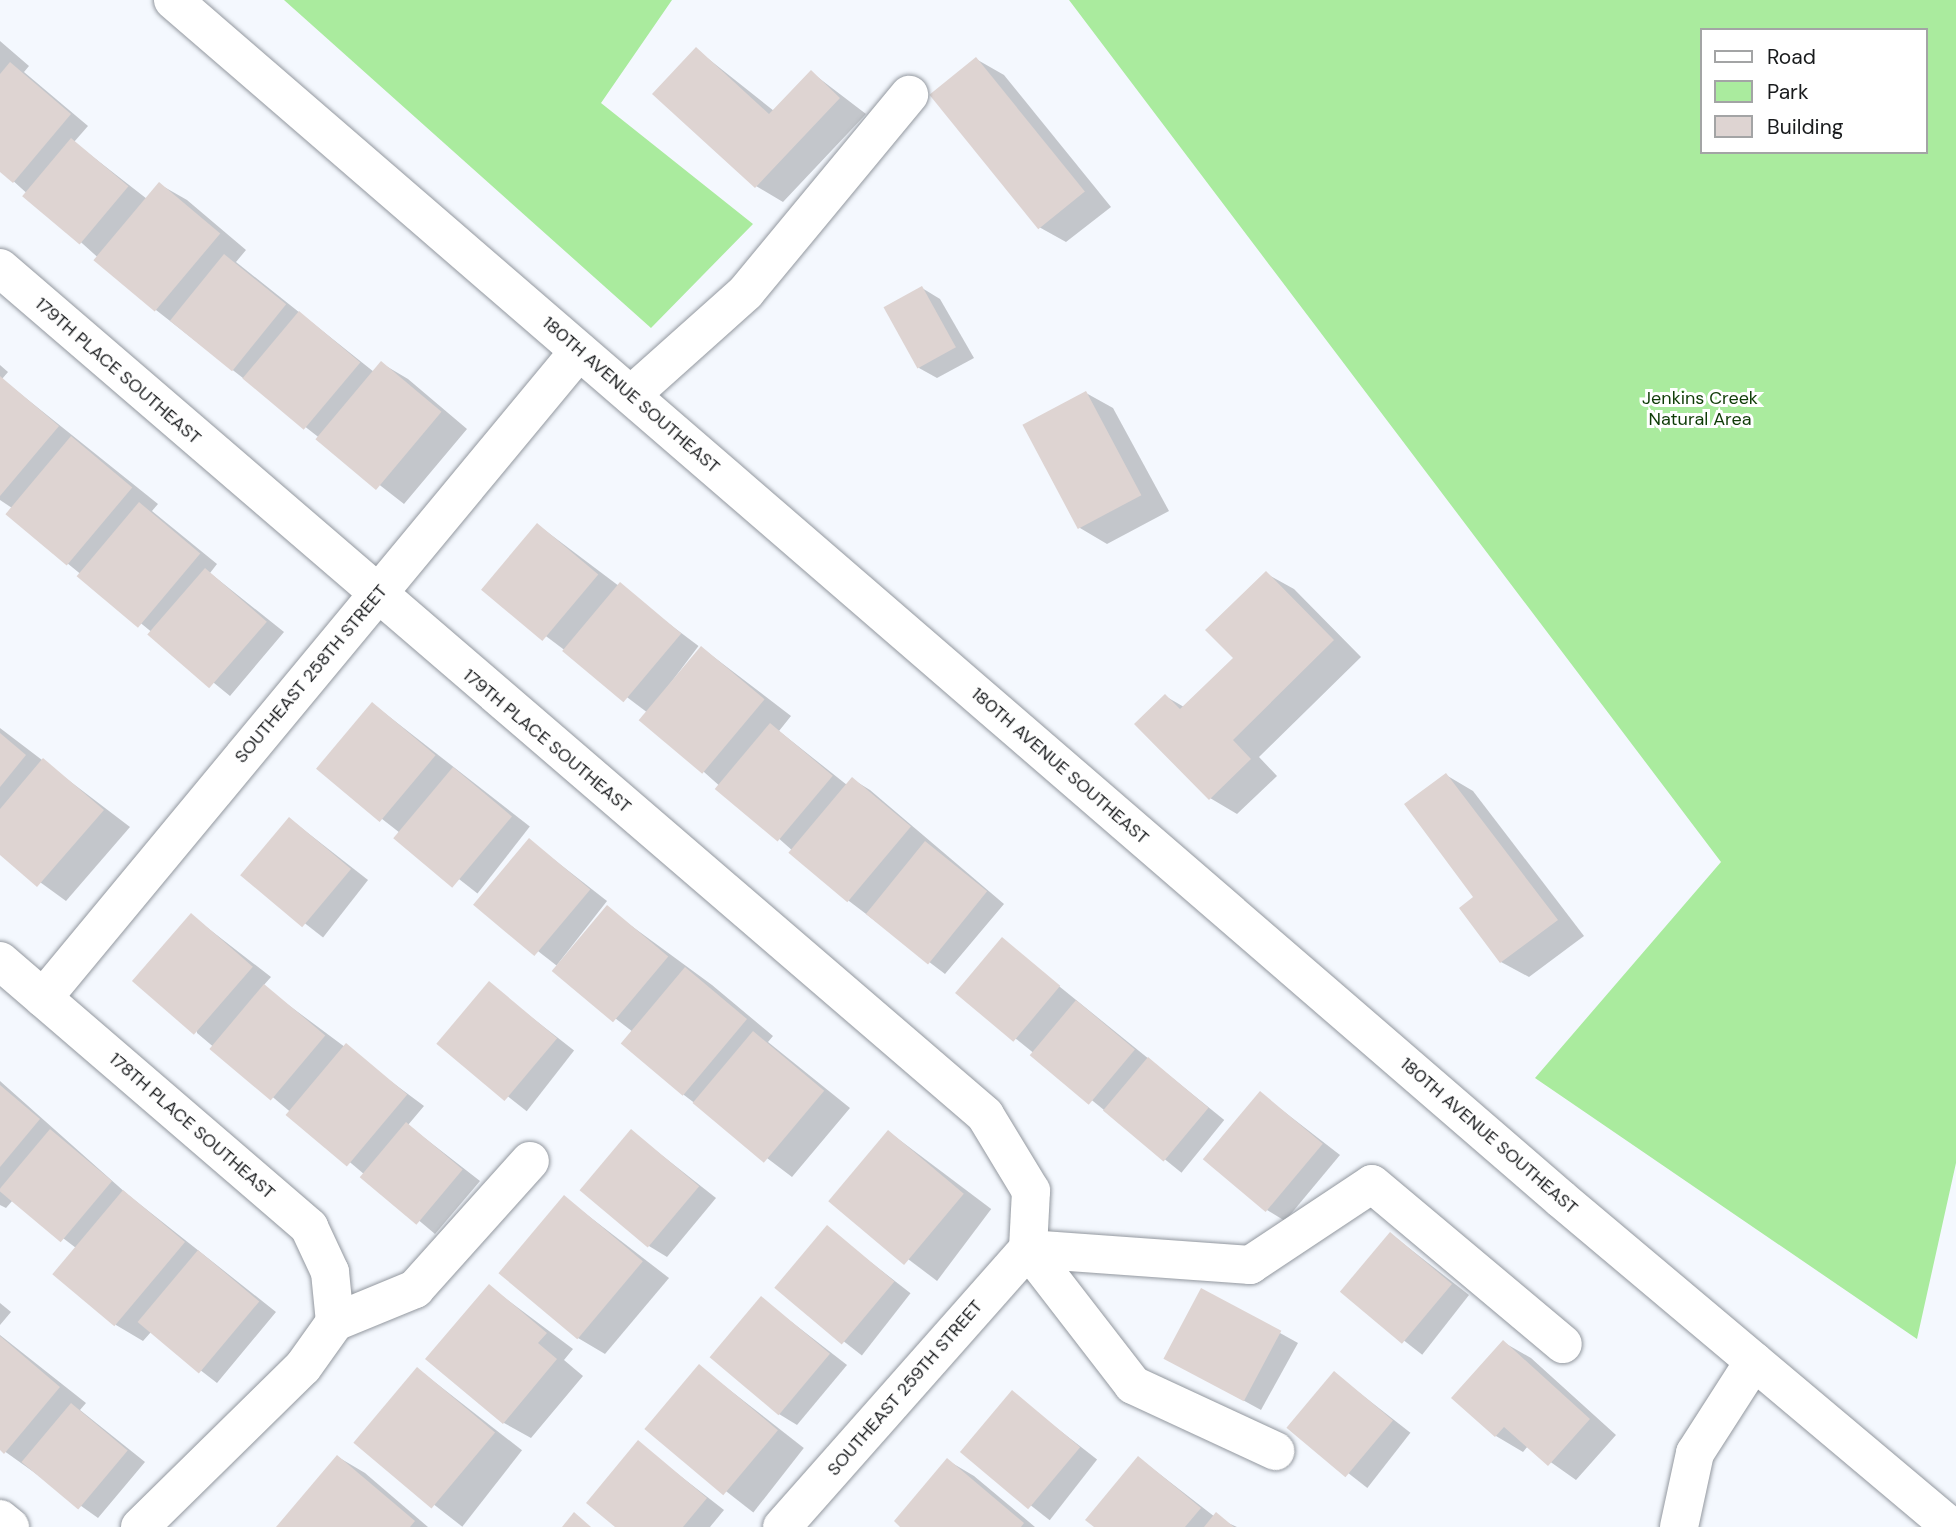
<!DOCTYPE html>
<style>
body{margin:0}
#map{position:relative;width:1956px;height:1527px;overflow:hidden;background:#f4f8fe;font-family:"DM Sans",sans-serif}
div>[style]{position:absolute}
.green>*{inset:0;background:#aaeb9e}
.shadow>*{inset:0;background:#0003;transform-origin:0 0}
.building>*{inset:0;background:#ded4d2;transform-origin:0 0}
.roads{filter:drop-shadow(0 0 2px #93989f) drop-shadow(0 0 2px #93989f)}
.minor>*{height:38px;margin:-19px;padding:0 19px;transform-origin:19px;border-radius:19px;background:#fff}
span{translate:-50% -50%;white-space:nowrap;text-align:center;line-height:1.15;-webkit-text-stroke:6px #fff;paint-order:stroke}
.street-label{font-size:18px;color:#191b1d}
.park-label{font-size:18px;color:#0e3b06}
.legend{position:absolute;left:1700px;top:28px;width:228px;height:126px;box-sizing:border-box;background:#fff;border:2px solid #a3a4a5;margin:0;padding:9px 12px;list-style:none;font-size:21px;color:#191b1d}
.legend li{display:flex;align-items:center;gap:14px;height:35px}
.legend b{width:35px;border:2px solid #a3a4a5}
</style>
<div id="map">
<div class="green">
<i style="clip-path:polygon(284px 0,672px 0,601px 103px,753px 224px,651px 328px)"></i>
<i style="clip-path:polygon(evenodd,1069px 0,1956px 0,1956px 1163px,1917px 1339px,1535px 1078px,1721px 862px,1069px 0,1702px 30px,1926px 30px,1926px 152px,1702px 152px,1702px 30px)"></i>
</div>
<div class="shadow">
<i style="clip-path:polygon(0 41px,29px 66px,24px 72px,88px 126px,74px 142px,147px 199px,159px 184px,187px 200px,246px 250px,236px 262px,374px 372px,381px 363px,408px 379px,467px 429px,404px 504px,156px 310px,0 169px)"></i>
<i style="clip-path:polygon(696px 49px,774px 111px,811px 72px,866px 114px,783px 202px,756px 186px)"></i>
<i style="clip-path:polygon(976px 59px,1004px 75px,1111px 207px,1066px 242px,1039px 227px)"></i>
<i style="clip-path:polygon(922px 288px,940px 299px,974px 358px,937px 378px,919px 368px)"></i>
<i style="clip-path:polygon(0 365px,8px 372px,2px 379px,158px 504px,152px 511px,217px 564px,210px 573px,284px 632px,230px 696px,7px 514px,12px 508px,0 500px)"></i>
<i style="clip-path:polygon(1086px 393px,1113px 408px,1169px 511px,1107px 544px,1080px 528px)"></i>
<i style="left:538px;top:525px;width:201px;height:84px;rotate:37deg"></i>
<i style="clip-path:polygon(1267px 574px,1294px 589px,1361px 657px,1259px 757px,1277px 776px,1237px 814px,1210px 798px,1165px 696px,1184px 707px,1235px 658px)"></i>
<i style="clip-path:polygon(702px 648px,791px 716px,779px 731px,847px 785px,852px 779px,870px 790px,1004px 904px,945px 974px,849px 901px,704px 772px)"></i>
<i style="left:373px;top:704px;width:199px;height:85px;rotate:38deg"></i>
<i style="clip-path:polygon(0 728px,130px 827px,66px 901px,0 853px)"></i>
<i style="clip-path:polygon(1446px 775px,1473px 791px,1584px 936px,1529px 977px,1501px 962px,1476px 898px)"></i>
<i style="left:290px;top:819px;width:99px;height:73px;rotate:38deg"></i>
<i style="left:529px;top:840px;width:99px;height:82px;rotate:38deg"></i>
<i style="clip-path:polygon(607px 908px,712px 985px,773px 1036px,768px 1042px,850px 1108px,792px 1177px,684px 1095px,633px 1032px,554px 971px)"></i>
<i style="clip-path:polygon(191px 915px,271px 977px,263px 986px,424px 1106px,408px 1125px,480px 1181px,435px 1234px,197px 1033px)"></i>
<i style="left:1002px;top:940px;width:286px;height:68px;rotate:39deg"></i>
<i style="left:489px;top:984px;width:108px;height:77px;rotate:38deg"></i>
<i style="clip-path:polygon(0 1081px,127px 1194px,276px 1312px,217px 1383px,151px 1332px,143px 1341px,116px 1325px,76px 1248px,13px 1200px,6px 1208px,0 1205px)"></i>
<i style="clip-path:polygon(1260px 1093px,1340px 1155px,1285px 1221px,1267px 1210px)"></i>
<i style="clip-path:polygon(631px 1131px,716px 1198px,667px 1257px,649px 1246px)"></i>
<i style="left:889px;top:1132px;width:128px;height:90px;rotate:37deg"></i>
<i style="clip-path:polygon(564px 1197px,669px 1278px,605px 1354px,578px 1338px)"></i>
<i style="left:827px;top:1228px;width:106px;height:79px;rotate:38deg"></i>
<i style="left:1391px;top:1234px;width:99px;height:76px;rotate:38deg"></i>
<i style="clip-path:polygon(489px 1286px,573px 1349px,564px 1360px,583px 1376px,531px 1438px,504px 1423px)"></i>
<i style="clip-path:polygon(762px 1299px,847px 1365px,797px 1425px,779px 1414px)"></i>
<i style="clip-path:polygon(0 1303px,11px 1312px,0 1325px)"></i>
<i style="clip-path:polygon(1280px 1333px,1298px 1343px,1261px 1410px,1184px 1368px)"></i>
<i style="clip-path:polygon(0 1335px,86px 1403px,80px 1410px,145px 1462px,98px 1518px,0 1448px)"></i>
<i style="clip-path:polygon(1503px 1342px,1531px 1358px,1616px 1435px,1576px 1480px,1528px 1446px,1523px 1452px,1496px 1436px)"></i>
<i style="left:699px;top:1366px;width:133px;height:82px;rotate:38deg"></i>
<i style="left:418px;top:1369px;width:132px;height:97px;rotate:38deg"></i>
<i style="left:1334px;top:1373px;width:97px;height:70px;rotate:38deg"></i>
<i style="left:1012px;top:1393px;width:108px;height:77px;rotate:38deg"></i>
<i style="clip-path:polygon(638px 1443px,724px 1510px,710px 1527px,618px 1527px)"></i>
<i style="clip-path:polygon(338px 1457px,365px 1473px,428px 1527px,278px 1527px)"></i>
<i style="clip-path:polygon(1139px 1458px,1215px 1517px,1237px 1527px,1096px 1527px)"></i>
<i style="clip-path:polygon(947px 1460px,974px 1476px,1035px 1527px,903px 1527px)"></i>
</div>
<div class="building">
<i style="clip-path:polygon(696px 47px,769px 114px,811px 70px,840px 98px,755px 188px,652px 94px)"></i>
<i style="left:976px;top:57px;width:173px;height:60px;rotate:51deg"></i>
<i style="clip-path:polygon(10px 62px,71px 114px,13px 183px,0 172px,0 74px)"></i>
<i style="left:71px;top:138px;width:75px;height:76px;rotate:40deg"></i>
<i style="left:159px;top:182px;width:80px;height:102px;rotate:40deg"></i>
<i style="left:224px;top:254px;width:80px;height:86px;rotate:39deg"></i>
<i style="left:922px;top:286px;width:70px;height:44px;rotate:61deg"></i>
<i style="left:299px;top:311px;width:80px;height:88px;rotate:40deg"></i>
<i style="left:381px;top:361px;width:79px;height:102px;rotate:40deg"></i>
<i style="clip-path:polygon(0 376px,59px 426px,0 496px)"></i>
<i style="left:1086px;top:391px;width:118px;height:72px;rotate:62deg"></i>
<i style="left:71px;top:436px;width:80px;height:102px;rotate:40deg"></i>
<i style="left:139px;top:502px;width:80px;height:97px;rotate:40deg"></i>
<i style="left:537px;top:523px;width:80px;height:87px;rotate:40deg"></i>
<i style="left:205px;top:568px;width:82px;height:88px;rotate:41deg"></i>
<i style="clip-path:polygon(1266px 571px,1334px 640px,1233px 740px,1251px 759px,1209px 800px,1134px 724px,1165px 694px,1180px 709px,1233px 658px,1205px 630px)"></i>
<i style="left:620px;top:582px;width:80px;height:90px;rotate:40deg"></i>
<i style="left:701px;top:646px;width:83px;height:97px;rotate:40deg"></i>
<i style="left:372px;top:702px;width:83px;height:87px;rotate:40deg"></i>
<i style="left:770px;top:723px;width:82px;height:86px;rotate:40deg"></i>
<i style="clip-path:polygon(0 733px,26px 755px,0 787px)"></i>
<i style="clip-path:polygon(43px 758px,104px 810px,37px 887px,0 855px,0 809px)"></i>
<i style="left:453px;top:767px;width:77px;height:93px;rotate:40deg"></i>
<i style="clip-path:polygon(1446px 773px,1558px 920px,1500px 963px,1459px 908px,1473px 897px,1404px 804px)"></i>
<i style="left:852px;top:777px;width:77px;height:99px;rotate:40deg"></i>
<i style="left:289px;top:817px;width:81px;height:76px;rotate:40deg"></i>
<i style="left:529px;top:838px;width:80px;height:87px;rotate:40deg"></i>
<i style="left:925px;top:841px;width:80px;height:94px;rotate:39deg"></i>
<i style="left:607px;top:905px;width:80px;height:86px;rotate:40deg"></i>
<i style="left:191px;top:913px;width:82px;height:90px;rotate:41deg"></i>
<i style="left:1002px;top:937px;width:76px;height:73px;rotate:40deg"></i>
<i style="left:685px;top:967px;width:81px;height:100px;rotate:40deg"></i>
<i style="left:489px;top:981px;width:89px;height:82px;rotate:40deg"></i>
<i style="left:264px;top:984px;width:80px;height:85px;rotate:40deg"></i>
<i style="left:1076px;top:1000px;width:77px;height:72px;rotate:40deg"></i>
<i style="left:753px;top:1031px;width:93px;height:94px;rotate:40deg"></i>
<i style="left:346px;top:1043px;width:80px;height:94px;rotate:40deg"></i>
<i style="left:1148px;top:1057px;width:79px;height:70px;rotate:40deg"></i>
<i style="clip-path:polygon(0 1085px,40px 1119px,0 1167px)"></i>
<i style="left:1260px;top:1091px;width:82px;height:89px;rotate:40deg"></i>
<i style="left:406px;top:1122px;width:74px;height:72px;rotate:40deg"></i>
<i style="left:50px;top:1129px;width:81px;height:80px;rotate:40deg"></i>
<i style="left:631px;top:1129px;width:89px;height:80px;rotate:40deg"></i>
<i style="left:888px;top:1130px;width:99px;height:93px;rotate:40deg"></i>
<i style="left:123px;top:1190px;width:81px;height:110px;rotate:40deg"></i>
<i style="left:564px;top:1195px;width:103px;height:102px;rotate:40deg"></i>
<i style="left:827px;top:1225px;width:88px;height:82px;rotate:40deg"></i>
<i style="left:1390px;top:1232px;width:81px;height:78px;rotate:40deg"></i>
<i style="left:198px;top:1250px;width:80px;height:94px;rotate:40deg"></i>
<i style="clip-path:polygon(489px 1284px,547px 1333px,538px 1343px,557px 1359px,503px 1424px,425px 1359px)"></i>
<i style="left:1201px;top:1288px;width:91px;height:80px;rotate:28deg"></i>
<i style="left:761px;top:1296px;width:90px;height:80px;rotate:40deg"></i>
<i style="clip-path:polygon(0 1336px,60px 1387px,4px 1454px,0 1450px)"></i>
<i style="clip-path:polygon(1503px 1340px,1590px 1419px,1548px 1466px,1504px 1427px,1495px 1437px,1451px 1398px)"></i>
<i style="left:699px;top:1364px;width:103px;height:85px;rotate:40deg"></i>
<i style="left:417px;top:1367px;width:102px;height:99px;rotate:40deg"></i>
<i style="left:1334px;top:1371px;width:77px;height:74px;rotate:40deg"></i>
<i style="left:1012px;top:1390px;width:89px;height:81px;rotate:40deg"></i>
<i style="left:71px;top:1403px;width:74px;height:77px;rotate:40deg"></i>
<i style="clip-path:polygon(638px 1440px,707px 1498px,683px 1527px,615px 1527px,586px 1503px)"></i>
<i style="clip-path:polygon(337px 1455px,415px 1521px,410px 1527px,276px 1527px)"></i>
<i style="clip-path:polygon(1138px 1456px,1201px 1508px,1185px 1527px,1094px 1527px,1085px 1520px)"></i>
<i style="clip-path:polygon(947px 1458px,1024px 1523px,1021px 1527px,900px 1527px,894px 1521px)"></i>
<i style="clip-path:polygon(574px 1512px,591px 1527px,562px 1527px)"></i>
<i style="clip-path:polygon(1216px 1512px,1234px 1527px,1204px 1527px)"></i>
</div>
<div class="roads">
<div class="minor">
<i style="left:173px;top:0;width:1834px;rotate:40.82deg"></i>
<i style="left:1561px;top:1199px;width:510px;rotate:40.06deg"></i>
<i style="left:0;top:268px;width:1299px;rotate:40.69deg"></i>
<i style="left:985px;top:1115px;width:89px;rotate:58.8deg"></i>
<i style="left:1031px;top:1191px;width:58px;rotate:93deg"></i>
<i style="left:631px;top:395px;width:154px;rotate:-41.8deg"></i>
<i style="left:746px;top:292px;width:256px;rotate:-50.4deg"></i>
<i style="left:0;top:961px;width:408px;rotate:40.7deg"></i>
<i style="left:309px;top:1227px;width:50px;rotate:65deg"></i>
<i style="left:330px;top:1272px;width:50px;rotate:84.3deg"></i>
<i style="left:43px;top:998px;width:840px;rotate:-50.36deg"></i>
<i style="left:1028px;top:1249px;width:223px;rotate:4.1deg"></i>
<i style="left:1250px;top:1265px;width:146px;rotate:-33.6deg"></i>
<i style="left:1372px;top:1184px;width:249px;rotate:40deg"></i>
<i style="left:1028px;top:1249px;width:172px;rotate:52.3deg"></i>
<i style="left:1133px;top:1385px;width:157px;rotate:24.9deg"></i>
<i style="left:335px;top:1322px;width:87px;rotate:-22.4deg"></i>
<i style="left:415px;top:1289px;width:172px;rotate:-48.1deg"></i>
<i style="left:0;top:1519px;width:13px;rotate:39deg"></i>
<i style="left:140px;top:1527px;width:228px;rotate:-44.5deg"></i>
<i style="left:303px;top:1367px;width:55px;rotate:-54.6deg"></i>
<i style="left:782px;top:1527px;width:371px;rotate:-48.5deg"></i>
<i style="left:1679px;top:1527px;width:76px;rotate:-77.8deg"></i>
<i style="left:1695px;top:1453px;width:109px;rotate:-57.3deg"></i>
</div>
</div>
<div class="street-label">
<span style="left:118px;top:371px;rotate:41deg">179TH PLACE SOUTHEAST</span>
<span style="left:631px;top:395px;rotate:41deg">180TH AVENUE SOUTHEAST</span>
<span style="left:311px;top:674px;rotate:-50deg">SOUTHEAST 258TH STREET</span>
<span style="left:547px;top:741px;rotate:40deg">179TH PLACE SOUTHEAST</span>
<span style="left:1060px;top:766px;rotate:41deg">180TH AVENUE SOUTHEAST</span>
<span style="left:192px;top:1126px;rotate:41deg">178TH PLACE SOUTHEAST</span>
<span style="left:1489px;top:1136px;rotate:41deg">180TH AVENUE SOUTHEAST</span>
<span style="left:905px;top:1388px;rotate:-49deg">SOUTHEAST 259TH STREET</span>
</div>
<div class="park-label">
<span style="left:1700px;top:409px">Jenkins Creek<br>Natural Area</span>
</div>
<ul class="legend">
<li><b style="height:9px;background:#fff"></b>Road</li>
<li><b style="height:19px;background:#aaeb9e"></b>Park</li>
<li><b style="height:19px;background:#ded4d2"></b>Building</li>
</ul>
</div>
